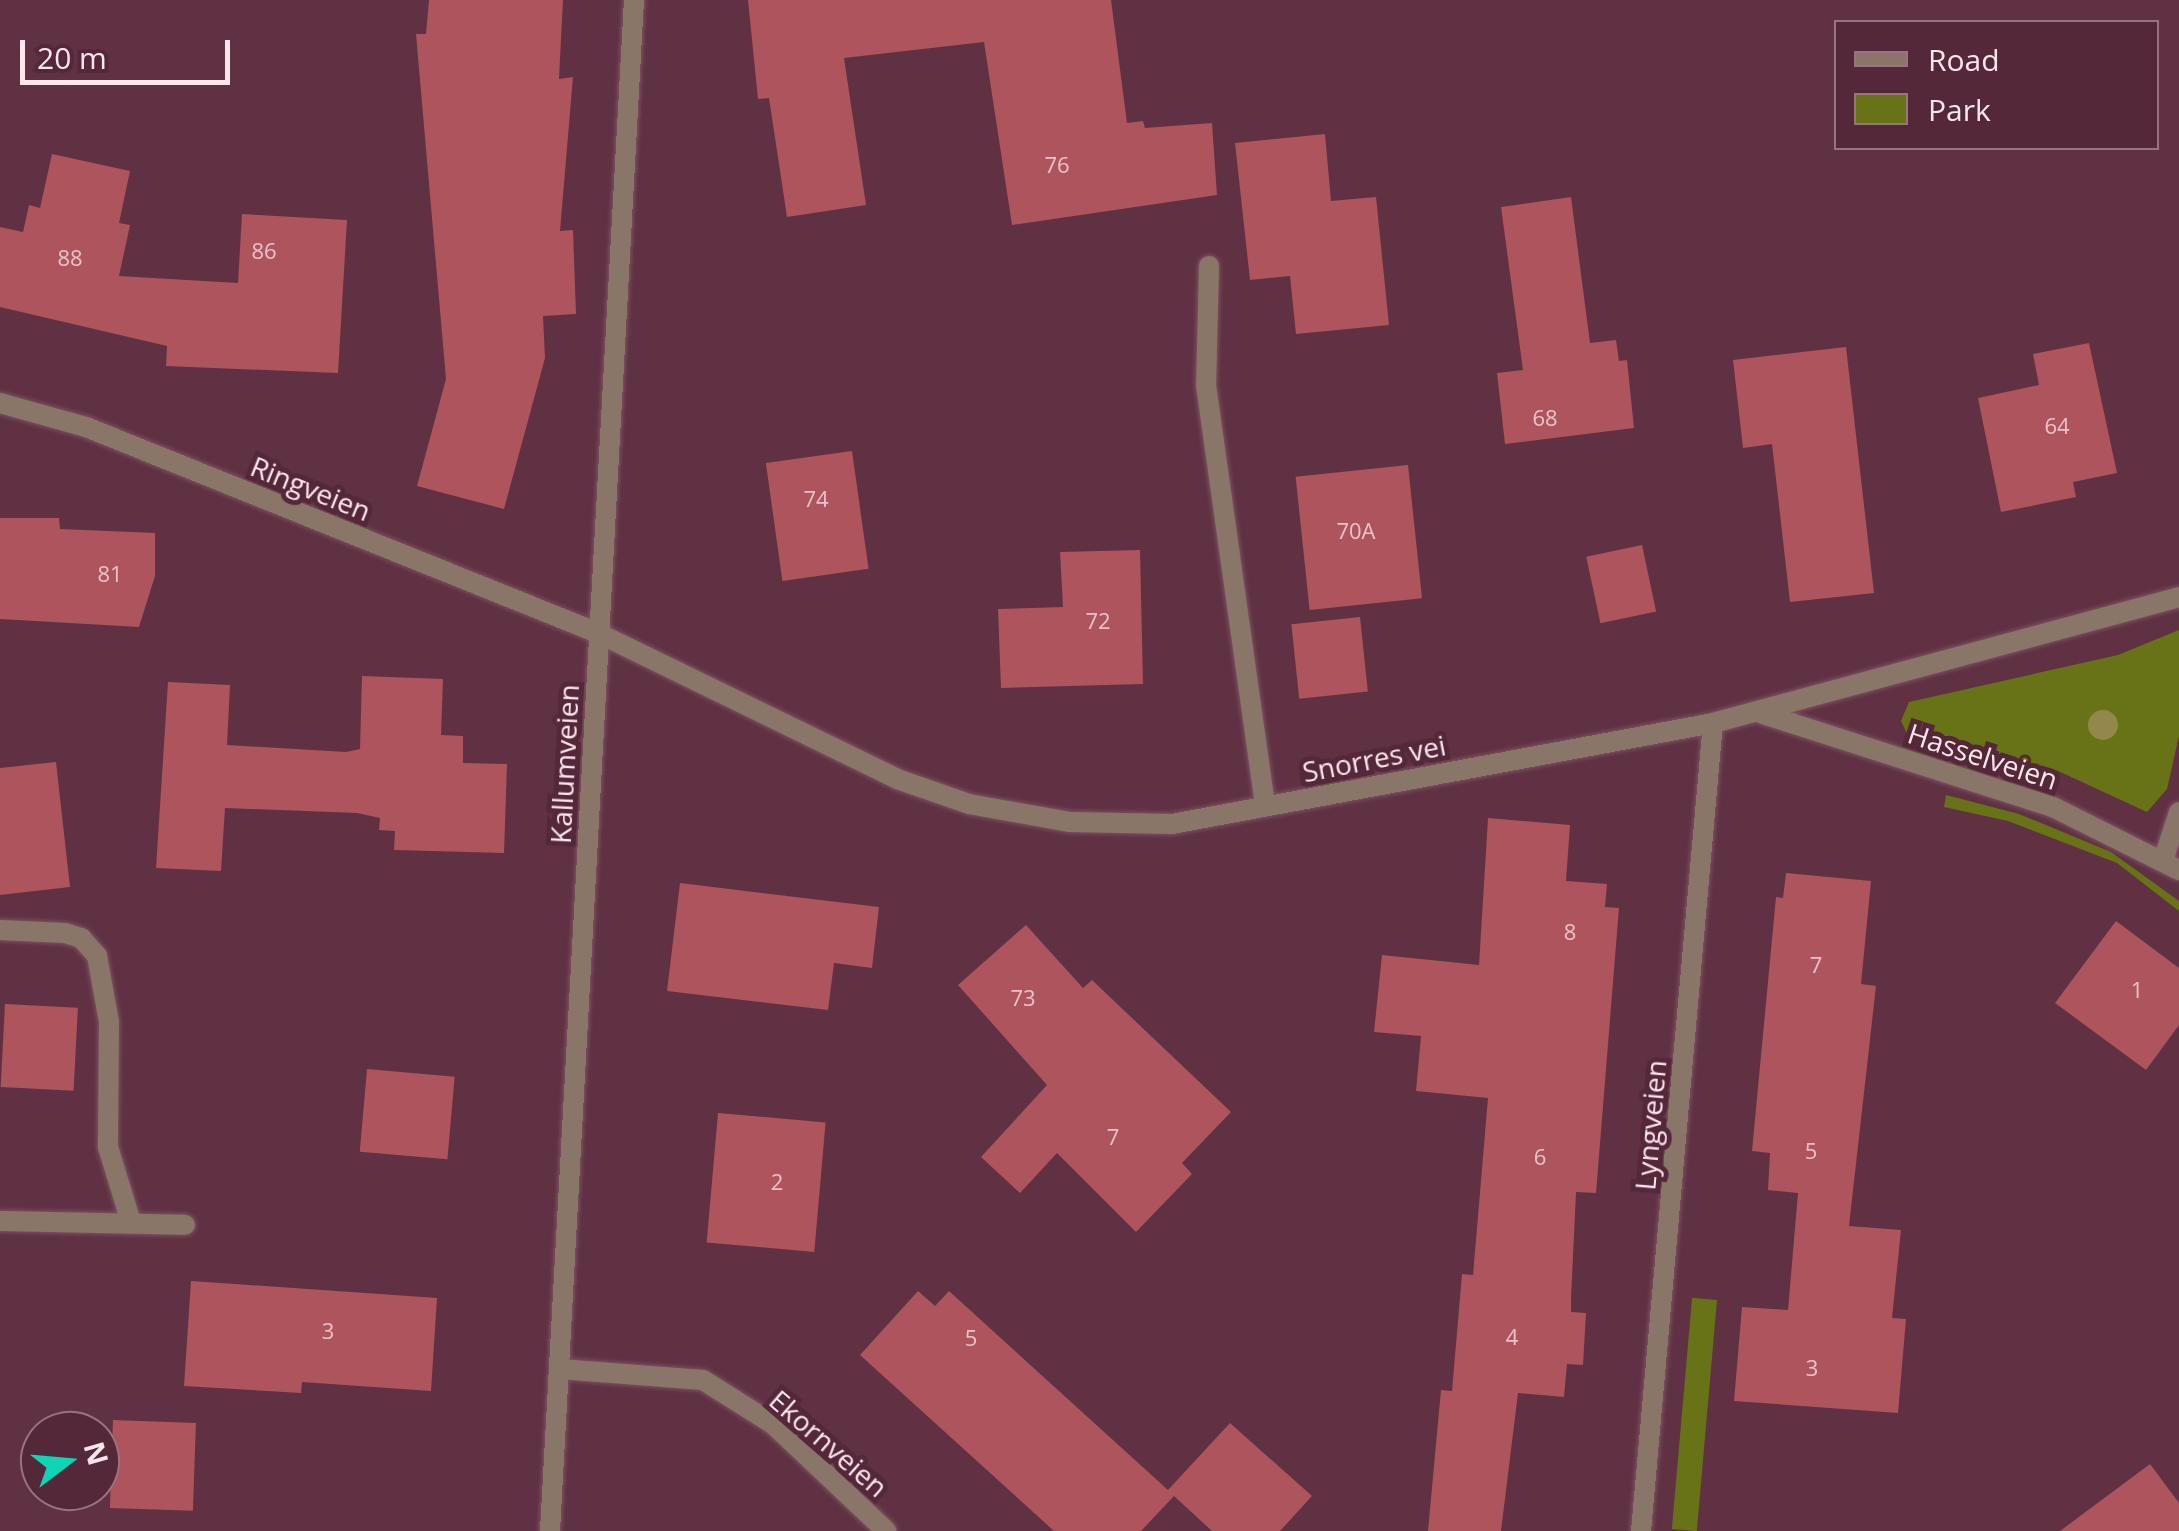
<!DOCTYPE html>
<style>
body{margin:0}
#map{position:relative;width:2179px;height:1531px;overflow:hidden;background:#603143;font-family:"Open Sans",sans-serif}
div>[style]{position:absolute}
.green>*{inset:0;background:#687317;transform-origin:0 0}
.building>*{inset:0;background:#ad545c;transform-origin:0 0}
.roads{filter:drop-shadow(0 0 2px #7c5262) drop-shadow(0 0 2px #7c5262)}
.service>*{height:20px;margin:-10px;padding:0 10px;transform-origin:10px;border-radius:10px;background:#897668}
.minor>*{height:20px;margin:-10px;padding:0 10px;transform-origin:10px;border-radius:10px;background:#897668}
.trees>*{width:30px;height:30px;margin:-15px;border-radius:50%;background:#93874c}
span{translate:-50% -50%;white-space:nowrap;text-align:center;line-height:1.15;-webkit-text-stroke:10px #542739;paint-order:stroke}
.number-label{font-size:22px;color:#eac2c9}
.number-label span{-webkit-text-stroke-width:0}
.street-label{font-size:28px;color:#fee6ed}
.legend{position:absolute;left:1834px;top:20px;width:325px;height:130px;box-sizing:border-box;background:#542739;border:2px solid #987381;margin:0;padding:12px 18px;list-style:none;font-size:30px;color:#fee6ed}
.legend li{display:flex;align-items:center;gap:20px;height:50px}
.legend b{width:50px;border:2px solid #987381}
.north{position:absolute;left:20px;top:1411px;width:100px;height:100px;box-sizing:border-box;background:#542739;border:2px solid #987381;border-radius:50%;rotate:74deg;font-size:28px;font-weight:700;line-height:40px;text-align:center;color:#fee6ed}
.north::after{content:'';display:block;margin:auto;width:35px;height:45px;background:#0ed5b4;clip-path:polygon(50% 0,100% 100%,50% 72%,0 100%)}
.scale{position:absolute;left:20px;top:40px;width:210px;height:45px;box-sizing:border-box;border:5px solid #fee6ed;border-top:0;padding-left:12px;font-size:30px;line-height:35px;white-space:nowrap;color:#fee6ed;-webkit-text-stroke:8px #542739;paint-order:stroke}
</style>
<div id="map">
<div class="green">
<i style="clip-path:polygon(2179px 630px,2179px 736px,2167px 789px,2147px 812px,2056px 770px,1909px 738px,1901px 721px,1909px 702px,2118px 655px)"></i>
<i style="clip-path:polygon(1946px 795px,2019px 814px,2111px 852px,2179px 901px,2179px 911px,2117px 863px,2008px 821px,1944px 807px)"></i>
<i style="left:1717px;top:1300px;width:232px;height:25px;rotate:95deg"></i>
</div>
<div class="building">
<i style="clip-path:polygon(429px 0,563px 0,559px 79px,573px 77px,560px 231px,573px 230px,576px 314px,543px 316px,545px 358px,504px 509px,417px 486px,446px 379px,416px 34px,426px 34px)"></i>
<i style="clip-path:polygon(748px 0,1111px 0,1127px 123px,1143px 121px,1145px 128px,1212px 123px,1217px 195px,1012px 225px,984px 42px,844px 58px,866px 205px,787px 217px,769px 98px,758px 99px)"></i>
<i style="clip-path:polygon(1325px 134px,1331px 201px,1376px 197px,1389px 325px,1296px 334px,1290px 276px,1250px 280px,1235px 143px)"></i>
<i style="clip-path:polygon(52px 154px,130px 171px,119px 223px,130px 225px,119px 276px,238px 283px,242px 214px,347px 220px,338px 373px,166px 366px,167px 346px,0 307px,0 227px,23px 232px,29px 205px,40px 208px)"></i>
<i style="clip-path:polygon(1571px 197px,1590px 343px,1616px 340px,1619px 361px,1627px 360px,1634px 428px,1505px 444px,1497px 373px,1523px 370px,1501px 207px)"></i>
<i style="clip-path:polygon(2089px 343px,2117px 473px,2073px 482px,2076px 497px,2001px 512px,1978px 398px,2039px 385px,2033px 354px)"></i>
<i style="clip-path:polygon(1846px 347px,1874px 593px,1790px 602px,1772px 444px,1743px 448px,1733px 360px)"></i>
<i style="left:852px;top:451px;width:119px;height:87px;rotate:82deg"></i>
<i style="left:1408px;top:465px;width:134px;height:113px;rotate:84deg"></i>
<i style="clip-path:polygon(0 518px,59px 518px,60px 529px,155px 533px,155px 576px,139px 627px,0 619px)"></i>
<i style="left:1642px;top:545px;width:68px;height:57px;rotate:78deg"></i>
<i style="clip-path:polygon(1140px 550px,1143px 684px,1001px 688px,998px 609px,1063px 607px,1060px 552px)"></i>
<i style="left:1360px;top:617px;width:75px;height:69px;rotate:84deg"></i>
<i style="clip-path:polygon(362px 676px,443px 679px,441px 735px,463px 736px,463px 763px,507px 764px,504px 853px,394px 850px,395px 831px,379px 830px,380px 818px,357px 813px,225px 808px,221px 871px,156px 868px,168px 682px,230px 685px,227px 745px,346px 752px,360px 749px)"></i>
<i style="clip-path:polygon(56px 762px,70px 887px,0 895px,0 768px)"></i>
<i style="clip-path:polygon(1488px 818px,1570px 825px,1566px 881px,1607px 884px,1605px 907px,1619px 908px,1596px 1193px,1576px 1192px,1571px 1299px,1571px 1312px,1586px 1313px,1583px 1365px,1567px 1364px,1564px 1397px,1518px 1393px,1501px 1531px,1428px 1531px,1441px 1390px,1452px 1391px,1462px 1274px,1473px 1275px,1488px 1098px,1416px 1091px,1421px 1036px,1374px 1032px,1382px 955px,1479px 965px)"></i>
<i style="clip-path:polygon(1786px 873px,1871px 881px,1861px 984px,1876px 986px,1849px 1226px,1901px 1230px,1892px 1318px,1906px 1319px,1898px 1413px,1734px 1401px,1742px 1307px,1788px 1310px,1798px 1193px,1768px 1190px,1770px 1153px,1752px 1151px,1776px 897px,1783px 898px)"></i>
<i style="clip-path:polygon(680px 883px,879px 907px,872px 968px,834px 963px,828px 1010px,667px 991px)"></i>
<i style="clip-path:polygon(2116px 921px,2179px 968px,2179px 1025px,2146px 1070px,2055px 1003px)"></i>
<i style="clip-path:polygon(1026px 925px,1083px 988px,1092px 980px,1231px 1112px,1182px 1163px,1192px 1174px,1136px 1232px,1057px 1153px,1020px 1193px,981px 1157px,1047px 1085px,958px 985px)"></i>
<i style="left:5px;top:1004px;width:73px;height:83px;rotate:3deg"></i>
<i style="left:367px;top:1069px;width:88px;height:83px;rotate:5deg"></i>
<i style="left:718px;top:1113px;width:108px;height:130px;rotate:5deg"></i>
<i style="clip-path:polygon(191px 1281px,437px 1298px,431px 1391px,302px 1382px,301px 1393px,184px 1386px)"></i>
<i style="clip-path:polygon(918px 1291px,935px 1306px,949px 1291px,1168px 1490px,1230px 1423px,1312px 1496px,1280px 1531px,1212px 1531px,1174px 1496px,1141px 1531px,1054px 1531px,860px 1355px)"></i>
<i style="left:113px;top:1420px;width:83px;height:88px;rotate:2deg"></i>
<i style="clip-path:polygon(2150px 1464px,2179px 1503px,2179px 1531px,2060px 1531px)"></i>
</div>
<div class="roads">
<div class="service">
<i style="left:1209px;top:266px;width:119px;rotate:91.4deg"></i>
<i style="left:1206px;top:385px;width:425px;rotate:82deg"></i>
<i style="left:0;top:930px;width:65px;rotate:2.6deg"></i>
<i style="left:65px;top:933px;width:17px;rotate:17deg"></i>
<i style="left:81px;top:938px;width:24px;rotate:48deg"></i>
<i style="left:97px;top:956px;width:67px;rotate:79.7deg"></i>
<i style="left:109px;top:1022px;width:125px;rotate:90.5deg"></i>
<i style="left:108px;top:1147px;width:75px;rotate:73deg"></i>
<i style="left:0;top:1221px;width:185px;rotate:1.2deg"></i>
</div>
<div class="minor">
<i style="left:0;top:403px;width:89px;rotate:15.6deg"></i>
<i style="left:86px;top:427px;width:552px;rotate:21.92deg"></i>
<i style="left:598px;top:633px;width:333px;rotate:26deg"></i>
<i style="left:897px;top:779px;width:76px;rotate:19.1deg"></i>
<i style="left:969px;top:804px;width:103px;rotate:10.1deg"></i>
<i style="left:1070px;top:822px;width:102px;rotate:1.1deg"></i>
<i style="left:1172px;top:824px;width:550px;rotate:-10.57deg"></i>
<i style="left:1713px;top:723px;width:483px;rotate:-15.1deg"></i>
<i style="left:1763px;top:714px;width:305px;rotate:17.8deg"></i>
<i style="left:2053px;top:807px;width:141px;rotate:26.6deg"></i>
<i style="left:2164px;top:858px;width:48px;rotate:-71.9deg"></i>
<i style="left:560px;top:1369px;width:143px;rotate:4.4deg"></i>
<i style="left:703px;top:1380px;width:83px;rotate:32.2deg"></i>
<i style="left:773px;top:1424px;width:156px;rotate:43.4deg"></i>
<i style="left:550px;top:1531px;width:1533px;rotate:-86.86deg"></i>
<i style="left:1641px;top:1531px;width:811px;rotate:-84.91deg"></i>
</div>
</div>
<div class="trees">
<i style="left:2103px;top:725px"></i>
</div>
<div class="number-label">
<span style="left:1057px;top:165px">76</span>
<span style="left:264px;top:251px">86</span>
<span style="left:70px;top:258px">88</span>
<span style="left:1545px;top:418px">68</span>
<span style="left:2057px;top:426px">64</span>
<span style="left:816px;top:499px">74</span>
<span style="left:1356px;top:531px">70A</span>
<span style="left:110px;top:574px">81</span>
<span style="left:1098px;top:621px">72</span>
<span style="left:1570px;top:932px">8</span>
<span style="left:1816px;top:965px">7</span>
<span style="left:2137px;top:990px">1</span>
<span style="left:1023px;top:998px">73</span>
<span style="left:1113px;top:1137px">7</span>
<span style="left:1811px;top:1151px">5</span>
<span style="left:1540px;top:1157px">6</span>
<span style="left:777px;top:1182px">2</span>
<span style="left:328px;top:1331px">3</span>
<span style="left:1512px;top:1337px">4</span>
<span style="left:971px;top:1338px">5</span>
<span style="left:1812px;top:1368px">3</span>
</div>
<div class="street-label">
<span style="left:311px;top:488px;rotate:22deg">Ringveien</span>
<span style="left:1983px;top:756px;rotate:18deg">Hasselveien</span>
<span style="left:1374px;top:758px;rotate:-11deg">Snorres vei</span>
<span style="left:564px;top:764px;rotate:-87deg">Kallumveien</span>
<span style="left:1650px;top:1125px;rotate:-85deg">Lyngveien</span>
<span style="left:829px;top:1443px;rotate:41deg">Ekornveien</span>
</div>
<ul class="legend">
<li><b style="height:12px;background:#897668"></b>Road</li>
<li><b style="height:28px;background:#687317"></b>Park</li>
</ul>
<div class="north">N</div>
<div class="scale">20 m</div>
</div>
